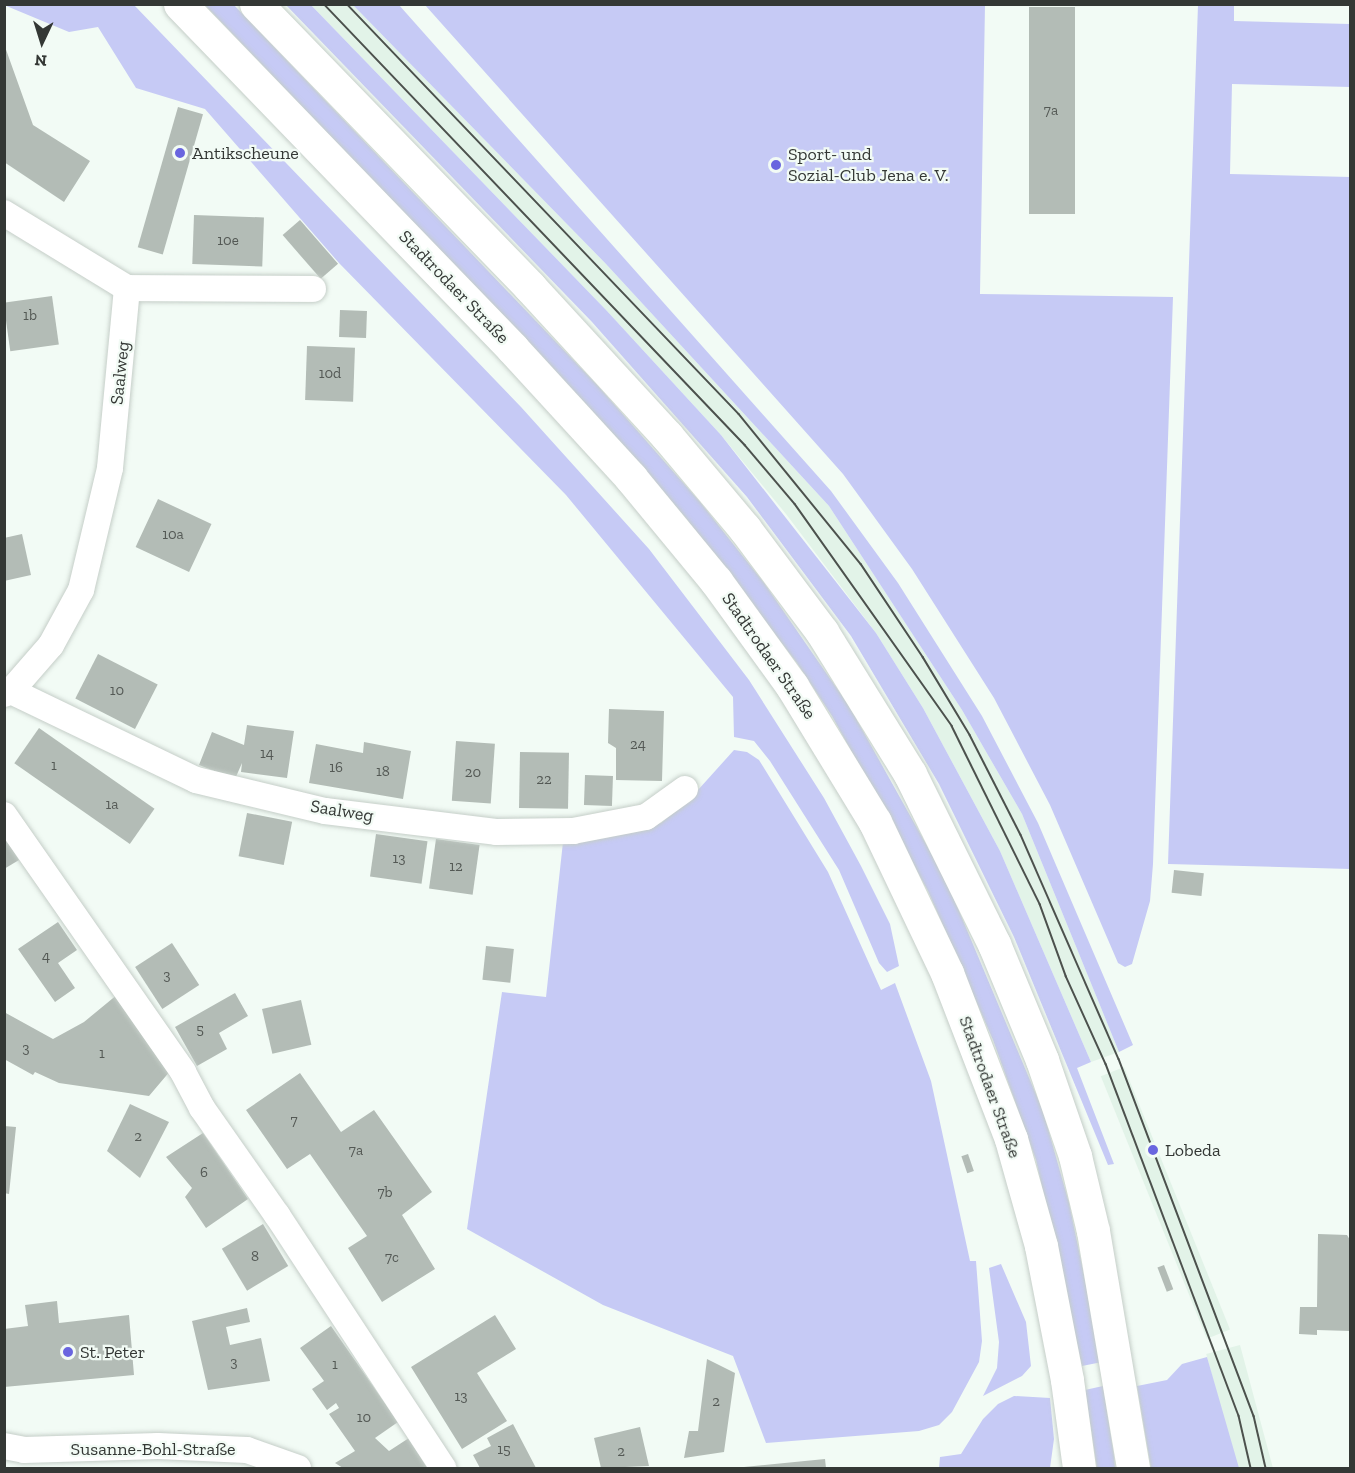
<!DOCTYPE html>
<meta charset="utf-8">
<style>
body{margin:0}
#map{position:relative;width:1355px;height:1473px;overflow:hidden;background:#f2fbf5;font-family:"Zilla Slab",serif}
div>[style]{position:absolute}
.built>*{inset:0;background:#e2f3e8;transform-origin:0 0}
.green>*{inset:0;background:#c6caf5}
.building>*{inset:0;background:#b3bcb6;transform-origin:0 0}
.roads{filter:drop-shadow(0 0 2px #c5cec8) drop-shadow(0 0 2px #c5cec8)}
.minor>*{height:26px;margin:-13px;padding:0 13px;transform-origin:13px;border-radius:13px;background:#fff}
.primary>*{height:33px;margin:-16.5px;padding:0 16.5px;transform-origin:16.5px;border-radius:16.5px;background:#fff}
.tram>*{height:1.5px;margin:-0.75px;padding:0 0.75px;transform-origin:0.75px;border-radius:0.75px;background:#4c514d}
.dots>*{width:16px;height:16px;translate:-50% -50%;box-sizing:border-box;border:3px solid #f2fbf5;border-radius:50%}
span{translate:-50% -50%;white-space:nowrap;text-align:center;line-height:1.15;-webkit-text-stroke:4.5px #f2fbf5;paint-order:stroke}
.number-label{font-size:15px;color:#545955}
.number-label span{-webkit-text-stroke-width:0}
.poi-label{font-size:18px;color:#343835}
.left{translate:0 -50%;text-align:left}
.street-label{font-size:18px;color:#343835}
.frame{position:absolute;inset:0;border:6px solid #343835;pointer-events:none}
.north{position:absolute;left:12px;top:12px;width:60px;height:60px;-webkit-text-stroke:4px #f2fbf5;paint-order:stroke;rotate:184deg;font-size:16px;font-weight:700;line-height:24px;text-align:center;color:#343835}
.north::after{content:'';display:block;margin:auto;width:21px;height:27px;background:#343835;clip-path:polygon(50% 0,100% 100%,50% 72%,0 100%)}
</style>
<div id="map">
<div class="built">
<i style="clip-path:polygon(311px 5px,353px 5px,606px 264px,829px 506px,962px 710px,1022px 814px,1119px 1052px,1091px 1062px,1000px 851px,923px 708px,876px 633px,786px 514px,721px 435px,607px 311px)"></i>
<i style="left:1124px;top:1067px;width:283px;height:25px;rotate:68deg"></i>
<i style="left:1240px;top:1345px;width:128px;height:35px;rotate:75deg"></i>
</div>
<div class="green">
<i style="clip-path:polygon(4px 5px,134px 5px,521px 407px,649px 549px,749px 680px,824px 798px,861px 866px,890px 924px,899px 966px,887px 972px,879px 963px,839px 870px,770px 761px,754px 741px,734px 737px,733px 697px,566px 495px,339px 263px,205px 109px,136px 88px,98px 27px,69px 32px)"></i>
<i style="clip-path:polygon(205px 5px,234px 5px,598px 386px,700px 502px,764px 583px,849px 706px,946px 880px,1043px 1111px,1069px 1203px,1102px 1362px,1082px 1366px,1036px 1160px,993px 1040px,928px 891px,832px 716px,797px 663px,685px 517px,584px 402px)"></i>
<i style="clip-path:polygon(286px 5px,311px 5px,607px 311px,721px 435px,876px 633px,923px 708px,1000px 851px,1091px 1062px,1077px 1068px,1114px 1164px,1108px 1165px,1014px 937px,939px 784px,851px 636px,747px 497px,592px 322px)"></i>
<i style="clip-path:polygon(353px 5px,399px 5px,831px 491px,898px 583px,982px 716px,1038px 823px,1133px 1045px,1119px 1052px,1022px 814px,962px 710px,829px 506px,606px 264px)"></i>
<i style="clip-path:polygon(425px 5px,985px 5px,980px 294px,1173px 297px,1153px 864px,1150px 901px,1132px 964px,1125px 967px,1118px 963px,1050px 805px,994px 698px,912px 569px,843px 474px)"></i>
<i style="clip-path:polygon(1198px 5px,1234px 5px,1234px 21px,1350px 24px,1350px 87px,1232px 84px,1230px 174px,1350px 177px,1350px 869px,1168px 864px)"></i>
<i style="clip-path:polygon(734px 750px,747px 752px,759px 760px,828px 872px,881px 990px,895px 983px,931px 1081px,970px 1261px,976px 1261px,982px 1341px,979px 1362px,952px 1412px,939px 1425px,919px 1431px,766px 1443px,733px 1356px,603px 1305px,467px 1229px,502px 992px,546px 997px,563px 842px,631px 833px,661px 823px,689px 800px)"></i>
<i style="clip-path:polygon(1001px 1264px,1026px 1322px,1031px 1366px,1022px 1376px,983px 1396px,997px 1368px,999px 1342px,989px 1268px)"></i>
<i style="clip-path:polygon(1207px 1357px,1239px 1468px,1151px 1468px,1137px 1386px,1167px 1380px,1182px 1364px)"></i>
<i style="clip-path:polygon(1103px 1386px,1114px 1456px,1115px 1468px,1097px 1468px,1085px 1390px)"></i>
<i style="clip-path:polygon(1014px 1396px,1050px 1398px,1054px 1439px,1050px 1468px,939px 1468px,940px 1457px,961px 1454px,983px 1419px,998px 1404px)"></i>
</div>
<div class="building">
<i style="left:1029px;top:7px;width:46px;height:207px"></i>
<i style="clip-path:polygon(4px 44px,33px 125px,90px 161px,64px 202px,4px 162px)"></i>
<i style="left:178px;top:107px;width:26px;height:146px;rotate:16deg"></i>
<i style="left:194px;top:215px;width:70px;height:49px;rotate:2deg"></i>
<i style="left:300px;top:220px;width:58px;height:23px;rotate:49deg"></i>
<i style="left:52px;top:296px;width:49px;height:49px;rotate:82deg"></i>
<i style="left:340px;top:310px;width:27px;height:27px;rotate:2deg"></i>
<i style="left:307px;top:346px;width:48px;height:54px;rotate:2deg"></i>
<i style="left:158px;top:499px;width:59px;height:53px;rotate:25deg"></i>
<i style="clip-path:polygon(22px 534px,31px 575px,4px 581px,4px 538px)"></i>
<i style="left:98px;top:654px;width:67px;height:50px;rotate:27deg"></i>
<i style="clip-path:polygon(609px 709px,664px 711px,662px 781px,616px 780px,616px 748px,608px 743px)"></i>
<i style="clip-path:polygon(247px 725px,294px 731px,287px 778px,241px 772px,242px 763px,235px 779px,199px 765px,212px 732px,244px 745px)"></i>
<i style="left:39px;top:728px;width:141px;height:43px;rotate:35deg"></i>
<i style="left:456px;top:741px;width:39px;height:60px;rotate:4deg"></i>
<i style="clip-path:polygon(364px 742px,411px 751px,403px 799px,309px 783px,316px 744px,363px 753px)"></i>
<i style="left:520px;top:752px;width:49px;height:56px;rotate:1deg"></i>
<i style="left:585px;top:775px;width:28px;height:30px;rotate:2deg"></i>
<i style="left:247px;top:813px;width:46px;height:44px;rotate:11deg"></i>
<i style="left:376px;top:834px;width:52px;height:43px;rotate:8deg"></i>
<i style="clip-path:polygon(4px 836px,19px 860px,4px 869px)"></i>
<i style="left:436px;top:839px;width:44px;height:50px;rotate:8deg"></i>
<i style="left:1174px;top:870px;width:30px;height:23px;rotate:6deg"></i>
<i style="clip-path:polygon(58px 922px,77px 950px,58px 963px,75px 988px,55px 1002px,18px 949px)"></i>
<i style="left:172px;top:943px;width:50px;height:44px;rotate:57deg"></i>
<i style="left:486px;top:946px;width:28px;height:34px;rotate:6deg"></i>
<i style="clip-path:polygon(235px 993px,248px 1016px,219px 1033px,227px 1049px,197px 1066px,175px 1027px)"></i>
<i style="clip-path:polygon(118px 994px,171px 1070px,149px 1096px,59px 1083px,35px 1072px,33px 1075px,4px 1059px,4px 1012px,53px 1039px,84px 1022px)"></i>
<i style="left:301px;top:1000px;width:46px;height:40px;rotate:77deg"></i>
<i style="clip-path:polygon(300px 1073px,341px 1132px,374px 1110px,432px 1192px,402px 1215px,435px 1269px,382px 1302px,348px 1248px,367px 1236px,310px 1154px,287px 1169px,246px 1110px)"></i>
<i style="clip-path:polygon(130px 1104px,169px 1122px,140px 1178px,107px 1151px)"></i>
<i style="clip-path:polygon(4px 1126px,16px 1127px,9px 1194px,4px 1193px)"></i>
<i style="clip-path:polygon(203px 1133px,248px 1199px,206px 1228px,185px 1197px,192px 1188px,166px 1157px)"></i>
<i style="left:968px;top:1154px;width:18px;height:7px;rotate:71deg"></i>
<i style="left:263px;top:1224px;width:49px;height:48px;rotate:59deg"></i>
<i style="clip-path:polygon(1318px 1234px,1347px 1235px,1350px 1240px,1350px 1331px,1317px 1330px,1317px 1335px,1299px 1334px,1300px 1307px,1317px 1307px)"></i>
<i style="left:1164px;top:1265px;width:26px;height:7px;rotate:69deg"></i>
<i style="clip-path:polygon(57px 1301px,59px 1323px,129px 1315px,134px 1375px,4px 1387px,4px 1329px,28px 1326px,25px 1305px)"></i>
<i style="clip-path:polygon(247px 1308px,250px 1322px,226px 1327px,230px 1345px,261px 1338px,270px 1381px,208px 1390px,192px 1321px)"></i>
<i style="clip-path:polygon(495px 1315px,516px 1349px,477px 1373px,507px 1421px,462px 1449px,411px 1367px)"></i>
<i style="clip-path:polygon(331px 1326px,398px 1422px,375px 1438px,389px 1451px,409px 1438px,427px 1468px,343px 1468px,335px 1463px,355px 1451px,329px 1414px,339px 1408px,336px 1403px,327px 1410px,312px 1389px,324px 1381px,300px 1348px)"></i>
<i style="clip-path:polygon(707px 1359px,735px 1373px,724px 1452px,684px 1458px,689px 1431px,698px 1431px)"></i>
<i style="clip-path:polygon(513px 1424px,536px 1468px,480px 1468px,473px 1455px,491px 1446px,487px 1438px)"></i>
<i style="clip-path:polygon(640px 1427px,649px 1466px,601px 1468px,594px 1438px)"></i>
<i style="clip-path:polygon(825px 1459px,826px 1468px,744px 1468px,744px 1467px)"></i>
</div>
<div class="roads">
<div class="minor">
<i style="left:4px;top:213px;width:144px;rotate:31.4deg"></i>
<i style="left:127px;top:288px;width:186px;rotate:0.3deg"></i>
<i style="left:11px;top:691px;width:61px;rotate:-49deg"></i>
<i style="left:51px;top:645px;width:63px;rotate:-61.4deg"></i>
<i style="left:81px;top:590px;width:125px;rotate:-76.6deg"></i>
<i style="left:110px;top:468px;width:181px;rotate:-84.6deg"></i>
<i style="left:4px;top:694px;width:8px;rotate:-23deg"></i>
<i style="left:11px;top:691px;width:205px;rotate:25.7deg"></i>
<i style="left:196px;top:780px;width:133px;rotate:13.5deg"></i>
<i style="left:325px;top:811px;width:172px;rotate:7deg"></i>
<i style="left:496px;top:832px;width:77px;rotate:-0.7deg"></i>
<i style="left:573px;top:831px;width:74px;rotate:-10.9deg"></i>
<i style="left:646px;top:817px;width:48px;rotate:-35.7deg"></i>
<i style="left:4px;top:815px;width:313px;rotate:55.1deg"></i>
<i style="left:183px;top:1072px;width:41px;rotate:62.2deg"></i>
<i style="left:202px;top:1108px;width:131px;rotate:55deg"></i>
<i style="left:277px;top:1215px;width:303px;rotate:56.7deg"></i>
<i style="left:4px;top:1446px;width:20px;rotate:11deg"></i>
<i style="left:24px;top:1450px;width:134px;rotate:-1.7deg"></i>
<i style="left:158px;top:1446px;width:89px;rotate:2.6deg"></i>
<i style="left:247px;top:1450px;width:54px;rotate:19.4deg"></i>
</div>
<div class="primary">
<i style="left:180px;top:4px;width:479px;rotate:46deg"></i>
<i style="left:513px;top:349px;width:175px;rotate:47.5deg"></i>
<i style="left:631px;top:478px;width:134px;rotate:50.5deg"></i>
<i style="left:716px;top:581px;width:130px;rotate:54.1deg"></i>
<i style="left:792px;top:686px;width:159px;rotate:58.6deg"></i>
<i style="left:875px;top:822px;width:167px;rotate:64.5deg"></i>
<i style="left:947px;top:973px;width:178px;rotate:68.9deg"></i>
<i style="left:1011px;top:1139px;width:111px;rotate:74.3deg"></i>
<i style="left:1041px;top:1246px;width:136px;rotate:79deg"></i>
<i style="left:1067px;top:1380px;width:89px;rotate:82.2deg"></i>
<i style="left:256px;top:4px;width:394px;rotate:45.9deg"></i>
<i style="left:530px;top:287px;width:202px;rotate:47.4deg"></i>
<i style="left:667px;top:436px;width:121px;rotate:50deg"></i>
<i style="left:745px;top:529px;width:129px;rotate:53.2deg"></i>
<i style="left:822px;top:632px;width:167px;rotate:58.2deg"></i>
<i style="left:910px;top:774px;width:190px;rotate:63.7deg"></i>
<i style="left:994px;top:944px;width:126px;rotate:67.5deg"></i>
<i style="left:1042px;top:1060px;width:102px;rotate:71deg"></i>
<i style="left:1075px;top:1156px;width:77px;rotate:76.5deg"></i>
<i style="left:1093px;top:1231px;width:240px;rotate:80.4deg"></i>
</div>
</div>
<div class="tram">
<i style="left:324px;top:4px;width:610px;rotate:46.33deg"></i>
<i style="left:745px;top:445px;width:77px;rotate:49.7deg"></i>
<i style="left:795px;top:504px;width:272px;rotate:54.7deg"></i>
<i style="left:952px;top:726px;width:199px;rotate:63.7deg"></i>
<i style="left:1040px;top:904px;width:77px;rotate:70.1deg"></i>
<i style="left:1066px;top:976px;width:97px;rotate:65.6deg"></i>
<i style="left:1106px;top:1064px;width:376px;rotate:69.3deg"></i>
<i style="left:1239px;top:1416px;width:53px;rotate:77deg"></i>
<i style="left:347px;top:4px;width:567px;rotate:46.29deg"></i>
<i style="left:739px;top:414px;width:193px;rotate:50.9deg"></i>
<i style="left:861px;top:564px;width:112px;rotate:56.3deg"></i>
<i style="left:923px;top:657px;width:91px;rotate:58.9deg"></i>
<i style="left:970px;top:735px;width:112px;rotate:63deg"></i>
<i style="left:1021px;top:835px;width:244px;rotate:66.4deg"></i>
<i style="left:1119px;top:1059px;width:382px;rotate:69.3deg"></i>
<i style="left:1254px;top:1416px;width:53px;rotate:77deg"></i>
</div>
<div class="dots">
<i style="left:180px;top:153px;background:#6965df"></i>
<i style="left:776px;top:165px;background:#6965df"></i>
<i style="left:1153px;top:1150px;background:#6965df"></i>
<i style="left:68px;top:1352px;background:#6965df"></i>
</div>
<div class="number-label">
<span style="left:1051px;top:111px">7a</span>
<span style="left:228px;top:241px">10e</span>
<span style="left:30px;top:316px">1b</span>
<span style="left:330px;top:374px">10d</span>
<span style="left:173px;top:535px">10a</span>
<span style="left:117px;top:691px">10</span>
<span style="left:638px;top:745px">24</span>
<span style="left:267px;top:754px">14</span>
<span style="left:54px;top:766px">1</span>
<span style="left:336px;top:768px">16</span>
<span style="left:383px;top:772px">18</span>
<span style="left:473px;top:773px">20</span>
<span style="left:544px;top:780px">22</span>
<span style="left:112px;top:805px">1a</span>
<span style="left:399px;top:859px">13</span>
<span style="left:456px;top:867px">12</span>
<span style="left:46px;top:957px">4</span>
<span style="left:167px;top:976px">3</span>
<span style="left:200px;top:1030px">5</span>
<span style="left:26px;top:1049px">3</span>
<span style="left:102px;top:1054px">1</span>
<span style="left:294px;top:1121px">7</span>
<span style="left:138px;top:1137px">2</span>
<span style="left:356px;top:1151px">7a</span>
<span style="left:204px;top:1173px">6</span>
<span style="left:385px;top:1193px">7b</span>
<span style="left:255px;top:1257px">8</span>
<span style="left:392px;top:1258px">7c</span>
<span style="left:234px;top:1363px">3</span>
<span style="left:335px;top:1365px">1</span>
<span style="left:461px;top:1397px">13</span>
<span style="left:716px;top:1402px">2</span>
<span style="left:364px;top:1418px">10</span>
<span style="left:504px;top:1450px">15</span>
<span style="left:621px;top:1452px">2</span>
</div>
<div class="poi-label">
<span class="left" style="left:192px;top:153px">Antikscheune</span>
<span class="left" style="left:788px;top:165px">Sport- und<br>Sozial-Club Jena e. V.</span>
<span class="left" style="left:1165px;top:1150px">Lobeda</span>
<span class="left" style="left:80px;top:1352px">St. Peter</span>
</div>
<div class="street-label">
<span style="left:454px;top:287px;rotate:46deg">Stadtrodaer Straße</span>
<span style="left:120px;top:373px;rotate:-84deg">Saalweg</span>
<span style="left:769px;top:656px;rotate:55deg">Stadtrodaer Straße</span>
<span style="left:342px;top:811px;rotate:9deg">Saalweg</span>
<span style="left:990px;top:1087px;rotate:70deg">Stadtrodaer Straße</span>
<span style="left:153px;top:1449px">Susanne-Bohl-Straße</span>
</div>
<div class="frame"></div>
<div class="north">N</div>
</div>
